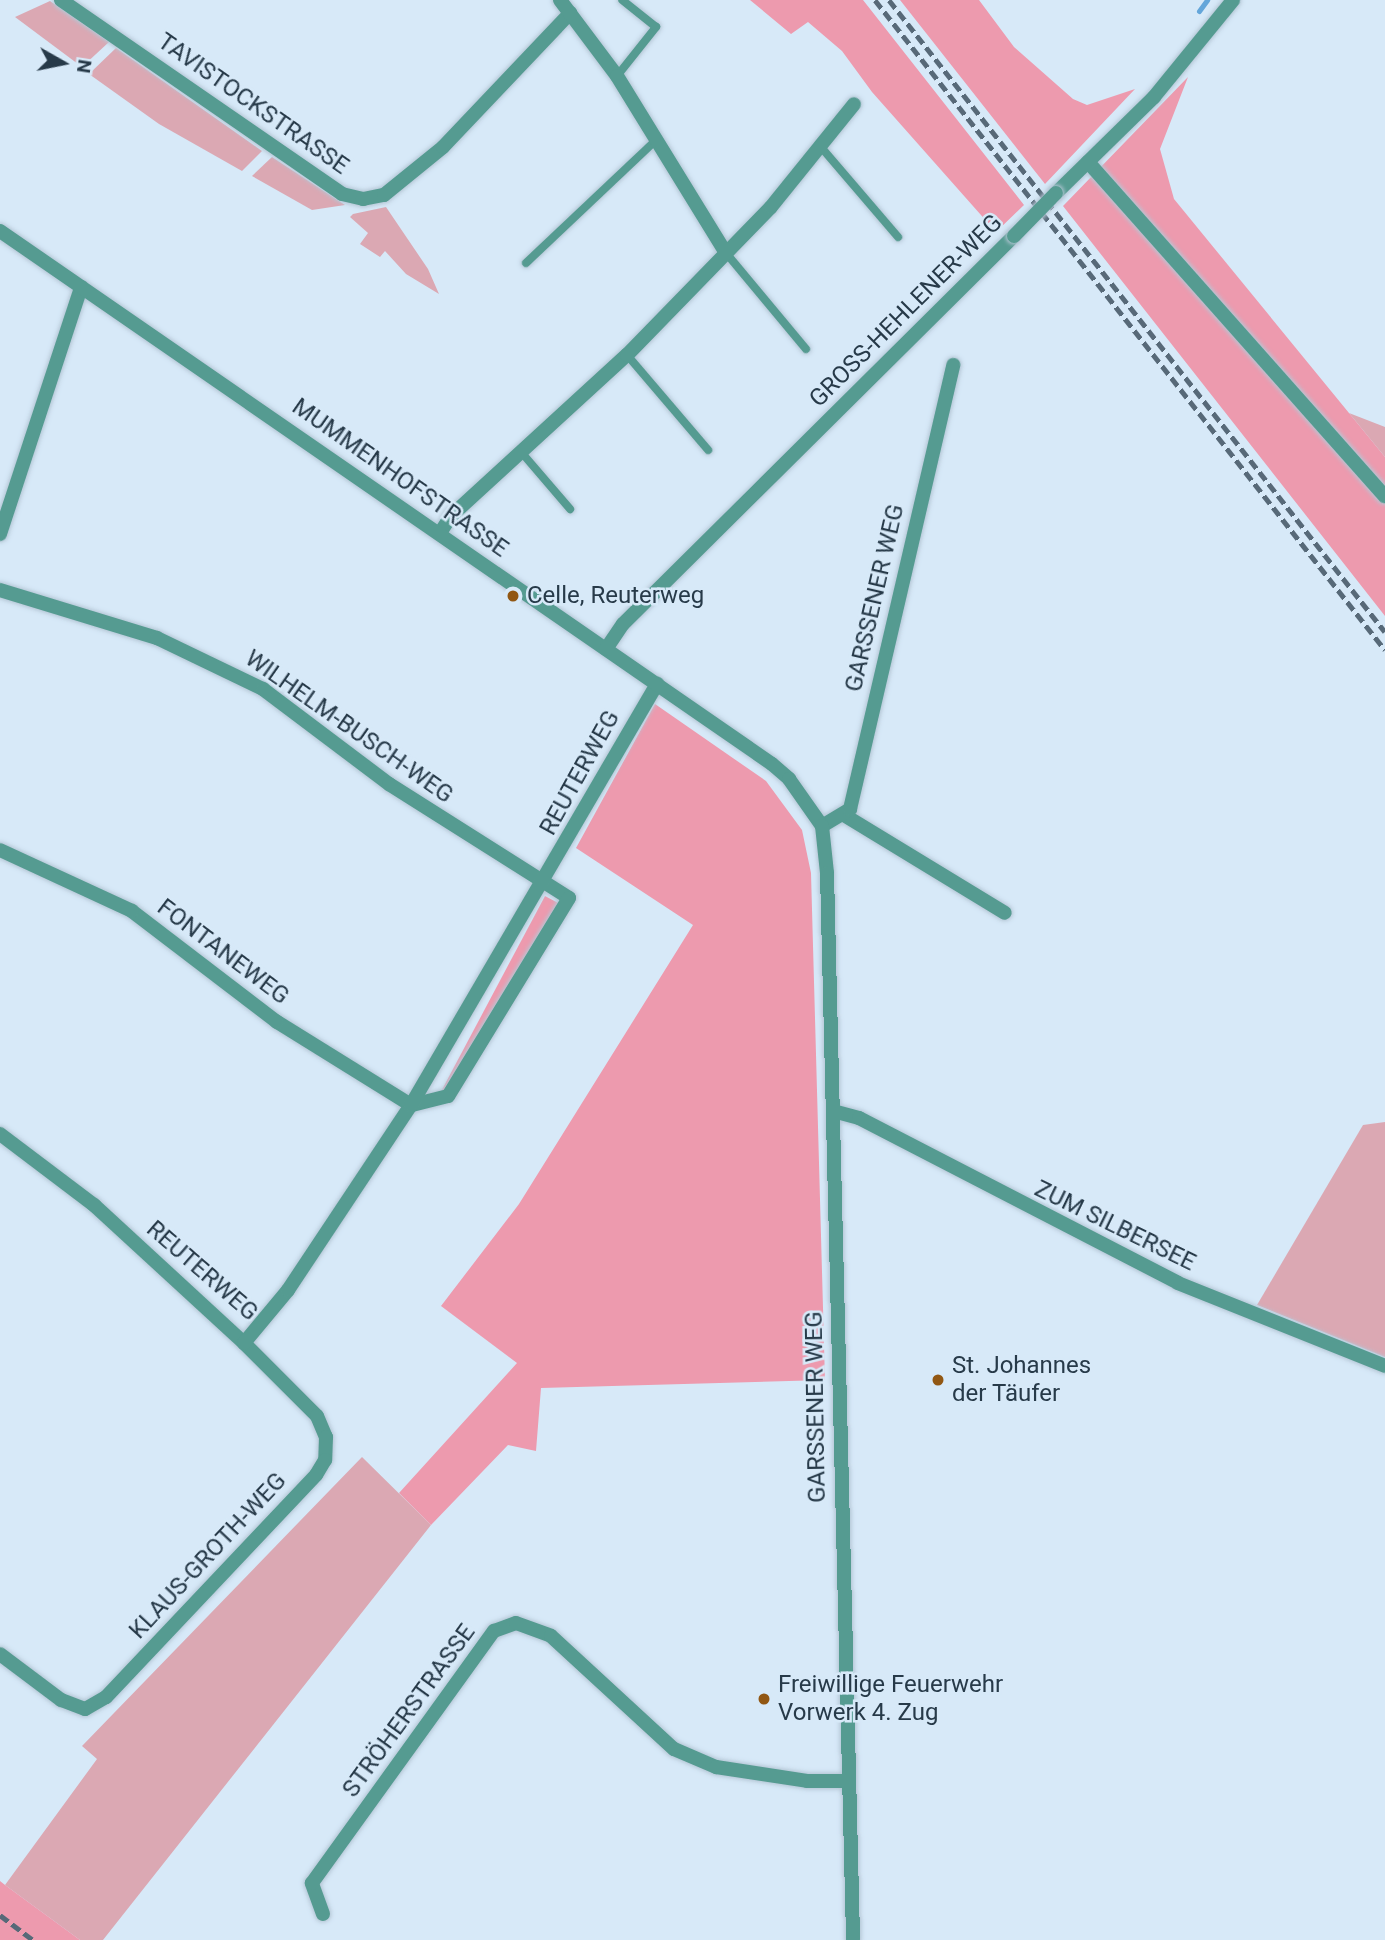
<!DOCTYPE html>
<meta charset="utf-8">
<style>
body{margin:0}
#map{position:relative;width:1385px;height:1940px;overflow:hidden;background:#d7e9f8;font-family:Roboto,sans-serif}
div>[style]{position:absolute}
.green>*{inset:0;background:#dba8b3}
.forest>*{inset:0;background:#ed9aae;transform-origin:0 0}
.stream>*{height:5px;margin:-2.5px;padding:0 2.5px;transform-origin:2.5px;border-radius:2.5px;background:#64a6da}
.roads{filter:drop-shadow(0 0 2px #b4c6d5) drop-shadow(0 0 2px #b4c6d5)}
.service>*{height:8px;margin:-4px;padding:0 4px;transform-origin:4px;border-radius:4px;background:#559b91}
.minor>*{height:14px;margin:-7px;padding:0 7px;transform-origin:7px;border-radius:7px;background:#559b91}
.tertiary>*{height:14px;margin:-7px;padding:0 7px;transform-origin:7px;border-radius:7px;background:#559b91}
.rail>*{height:5px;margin-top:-2.5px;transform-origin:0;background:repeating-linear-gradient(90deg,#576978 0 10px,transparent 0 15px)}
.bridges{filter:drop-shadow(0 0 2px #b4c6d5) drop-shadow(0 0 2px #b4c6d5)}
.tertiary-bridge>*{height:14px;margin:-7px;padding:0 7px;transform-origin:7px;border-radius:7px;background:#559b91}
.dots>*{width:19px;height:19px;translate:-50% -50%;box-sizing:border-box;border:4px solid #d7e9f8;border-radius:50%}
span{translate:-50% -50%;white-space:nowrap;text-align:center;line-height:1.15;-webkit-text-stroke:5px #d7e9f8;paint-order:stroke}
.street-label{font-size:24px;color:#273a49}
.poi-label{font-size:24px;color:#273a49}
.left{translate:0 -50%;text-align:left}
.north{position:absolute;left:28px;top:28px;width:70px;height:70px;-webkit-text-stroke:5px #d7e9f8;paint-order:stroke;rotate:99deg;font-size:19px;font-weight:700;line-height:28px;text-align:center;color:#273a49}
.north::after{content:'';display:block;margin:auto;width:24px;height:32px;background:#273a49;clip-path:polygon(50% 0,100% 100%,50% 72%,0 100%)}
</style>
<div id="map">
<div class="green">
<i style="clip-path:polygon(50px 1px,109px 42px,82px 67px,15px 17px)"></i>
<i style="clip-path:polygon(116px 48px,262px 151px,242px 171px,159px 124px,89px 74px)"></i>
<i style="clip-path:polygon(272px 157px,345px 205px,312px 210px,252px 176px)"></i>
<i style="clip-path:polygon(386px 207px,428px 269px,439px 294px,406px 274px,385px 251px,380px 257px,360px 244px,368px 233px,350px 217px,353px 214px)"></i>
<i style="clip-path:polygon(1349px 413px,1385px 427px,1385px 457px)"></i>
<i style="clip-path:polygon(1385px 1122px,1385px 1357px,1257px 1305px,1363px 1125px)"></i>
<i style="clip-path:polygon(362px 1457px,431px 1525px,103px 1940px,80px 1940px,5px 1885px,97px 1759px,82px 1746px)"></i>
</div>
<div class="forest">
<i style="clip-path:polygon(750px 0,863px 0,1024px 205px,996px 232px,872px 92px,842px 51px,808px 22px,791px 34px)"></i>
<i style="clip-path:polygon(900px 0,979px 0,1014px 47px,1073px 99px,1087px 105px,1135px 89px,1045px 184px)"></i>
<i style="clip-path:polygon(1188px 77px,1160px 149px,1174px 199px,1385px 457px,1385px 616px,1063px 206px)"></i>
<i style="clip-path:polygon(655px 704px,766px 781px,802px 830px,811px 873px,825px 1380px,541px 1388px,536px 1451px,508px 1445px,431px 1525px,399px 1493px,517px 1363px,441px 1306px,519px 1204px,693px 925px,576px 848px)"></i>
<i style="left:545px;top:896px;width:15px;height:223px;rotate:28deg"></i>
<i style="clip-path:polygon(0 1881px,5px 1885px,80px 1940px,0 1940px)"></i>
</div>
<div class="stream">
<i style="left:1199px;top:11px;width:14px;rotate:-54deg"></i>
</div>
<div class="roads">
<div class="service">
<i style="left:617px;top:76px;width:63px;rotate:-51.5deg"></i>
<i style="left:656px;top:27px;width:43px;rotate:-141.5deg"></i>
<i style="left:820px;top:146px;width:120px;rotate:49.4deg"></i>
<i style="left:726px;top:253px;width:125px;rotate:50.2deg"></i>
<i style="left:526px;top:263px;width:180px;rotate:-43.4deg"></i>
<i style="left:627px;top:355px;width:125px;rotate:49.5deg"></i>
<i style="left:522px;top:453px;width:74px;rotate:49.4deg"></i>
</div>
<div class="minor">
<i style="left:61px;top:0;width:341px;rotate:34.6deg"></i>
<i style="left:342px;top:194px;width:22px;rotate:13deg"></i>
<i style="left:363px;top:199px;width:21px;rotate:-11deg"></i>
<i style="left:384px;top:195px;width:76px;rotate:-39.1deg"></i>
<i style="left:443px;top:147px;width:185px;rotate:-46.5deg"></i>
<i style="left:560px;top:0;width:95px;rotate:53.1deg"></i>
<i style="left:617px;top:76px;width:208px;rotate:58.4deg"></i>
<i style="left:1088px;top:162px;width:447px;rotate:48.4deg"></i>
<i style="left:440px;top:533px;width:20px;rotate:-57deg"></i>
<i style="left:451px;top:516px;width:239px;rotate:-42.5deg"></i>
<i style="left:627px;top:355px;width:206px;rotate:-45.8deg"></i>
<i style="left:771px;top:207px;width:132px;rotate:-51.1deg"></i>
<i style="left:0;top:534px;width:260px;rotate:-71.8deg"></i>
<i style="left:0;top:590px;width:164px;rotate:17deg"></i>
<i style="left:157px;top:638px;width:118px;rotate:25.7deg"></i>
<i style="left:263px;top:689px;width:158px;rotate:37deg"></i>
<i style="left:389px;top:784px;width:213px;rotate:32.3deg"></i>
<i style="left:569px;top:898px;width:232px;rotate:121.4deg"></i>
<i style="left:448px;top:1096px;width:38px;rotate:166deg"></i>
<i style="left:411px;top:1105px;width:158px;rotate:-148.2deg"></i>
<i style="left:277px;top:1022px;width:183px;rotate:-142.6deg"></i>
<i style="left:132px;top:911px;width:145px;rotate:-155.2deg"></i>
<i style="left:844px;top:815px;width:188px;rotate:31.3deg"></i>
<i style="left:822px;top:826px;width:33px;rotate:-31deg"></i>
<i style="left:850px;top:809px;width:456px;rotate:-76.9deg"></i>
<i style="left:833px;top:1111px;width:27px;rotate:15deg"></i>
<i style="left:859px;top:1118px;width:359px;rotate:27.3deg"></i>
<i style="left:1178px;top:1283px;width:223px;rotate:21.8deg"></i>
<i style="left:0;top:1134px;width:118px;rotate:37.1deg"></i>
<i style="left:94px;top:1205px;width:204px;rotate:42.6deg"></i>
<i style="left:244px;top:1343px;width:103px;rotate:45deg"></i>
<i style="left:317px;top:1416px;width:23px;rotate:67deg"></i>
<i style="left:326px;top:1437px;width:23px;rotate:92deg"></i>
<i style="left:325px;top:1460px;width:17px;rotate:121deg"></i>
<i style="left:316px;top:1475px;width:306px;rotate:133.4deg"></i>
<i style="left:106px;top:1697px;width:24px;rotate:150deg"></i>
<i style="left:85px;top:1709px;width:26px;rotate:-159deg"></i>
<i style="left:61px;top:1700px;width:76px;rotate:-143deg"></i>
<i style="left:244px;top:1343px;width:69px;rotate:-50.3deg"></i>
<i style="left:288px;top:1290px;width:222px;rotate:-56.4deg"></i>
<i style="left:411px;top:1105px;width:488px;rotate:-59.7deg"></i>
<i style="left:323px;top:1914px;width:33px;rotate:-110deg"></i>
<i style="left:312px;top:1883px;width:311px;rotate:-54.2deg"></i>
<i style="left:494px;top:1631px;width:23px;rotate:-20deg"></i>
<i style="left:516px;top:1623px;width:37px;rotate:20deg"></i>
<i style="left:551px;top:1636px;width:167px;rotate:42.6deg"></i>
<i style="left:674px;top:1749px;width:46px;rotate:23.2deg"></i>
<i style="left:716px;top:1767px;width:92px;rotate:8.7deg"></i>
<i style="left:807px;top:1781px;width:41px"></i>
</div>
<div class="tertiary">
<i style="left:1056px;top:193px;width:137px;rotate:-44.4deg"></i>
<i style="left:1154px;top:97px;width:125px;rotate:-50.8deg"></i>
<i style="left:0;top:231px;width:938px;rotate:34.62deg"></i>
<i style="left:772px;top:764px;width:23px;rotate:41deg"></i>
<i style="left:789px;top:779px;width:57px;rotate:54.9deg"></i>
<i style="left:822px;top:826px;width:47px;rotate:83.9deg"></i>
<i style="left:827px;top:873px;width:1067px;rotate:88.6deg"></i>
<i style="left:606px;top:649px;width:30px;rotate:-56deg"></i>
<i style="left:623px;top:624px;width:551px;rotate:-44.78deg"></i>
</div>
</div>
<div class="rail">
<i style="left:875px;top:0;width:826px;rotate:51.88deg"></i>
<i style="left:889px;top:0;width:803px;rotate:51.87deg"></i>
<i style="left:0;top:1915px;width:41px;rotate:37.1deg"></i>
</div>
<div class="bridges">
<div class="tertiary-bridge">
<i style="left:1014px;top:236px;width:60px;rotate:-45.7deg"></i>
</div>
</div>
<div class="dots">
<i style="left:513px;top:596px;background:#915713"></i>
<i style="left:938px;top:1380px;background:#915713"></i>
<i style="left:764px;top:1699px;background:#915713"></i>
</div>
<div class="street-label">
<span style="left:253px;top:104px;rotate:35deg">TAVISTOCKSTRASSE</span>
<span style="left:906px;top:311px;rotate:-45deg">GROSS-HEHLENER-WEG</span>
<span style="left:400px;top:478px;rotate:35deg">MUMMENHOFSTRASSE</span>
<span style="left:875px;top:598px;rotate:-77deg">GARSSENER WEG</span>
<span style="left:349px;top:727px;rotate:35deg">WILHELM-BUSCH-WEG</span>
<span style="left:580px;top:773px;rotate:-61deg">REUTERWEG</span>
<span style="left:223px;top:952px;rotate:37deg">FONTANEWEG</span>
<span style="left:1115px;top:1226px;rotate:26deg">ZUM SILBERSEE</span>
<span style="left:202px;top:1271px;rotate:41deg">REUTERWEG</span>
<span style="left:816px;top:1407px;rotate:-91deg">GARSSENER WEG</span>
<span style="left:208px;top:1556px;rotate:-47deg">KLAUS-GROTH-WEG</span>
<span style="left:409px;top:1711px;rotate:-54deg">STRÖHERSTRASSE</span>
</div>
<div class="poi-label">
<span class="left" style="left:527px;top:596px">Celle, Reuterweg</span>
<span class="left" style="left:952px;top:1380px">St. Johannes<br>der Täufer</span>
<span class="left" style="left:778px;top:1699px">Freiwillige Feuerwehr<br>Vorwerk 4. Zug</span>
</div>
<div class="north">N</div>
</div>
